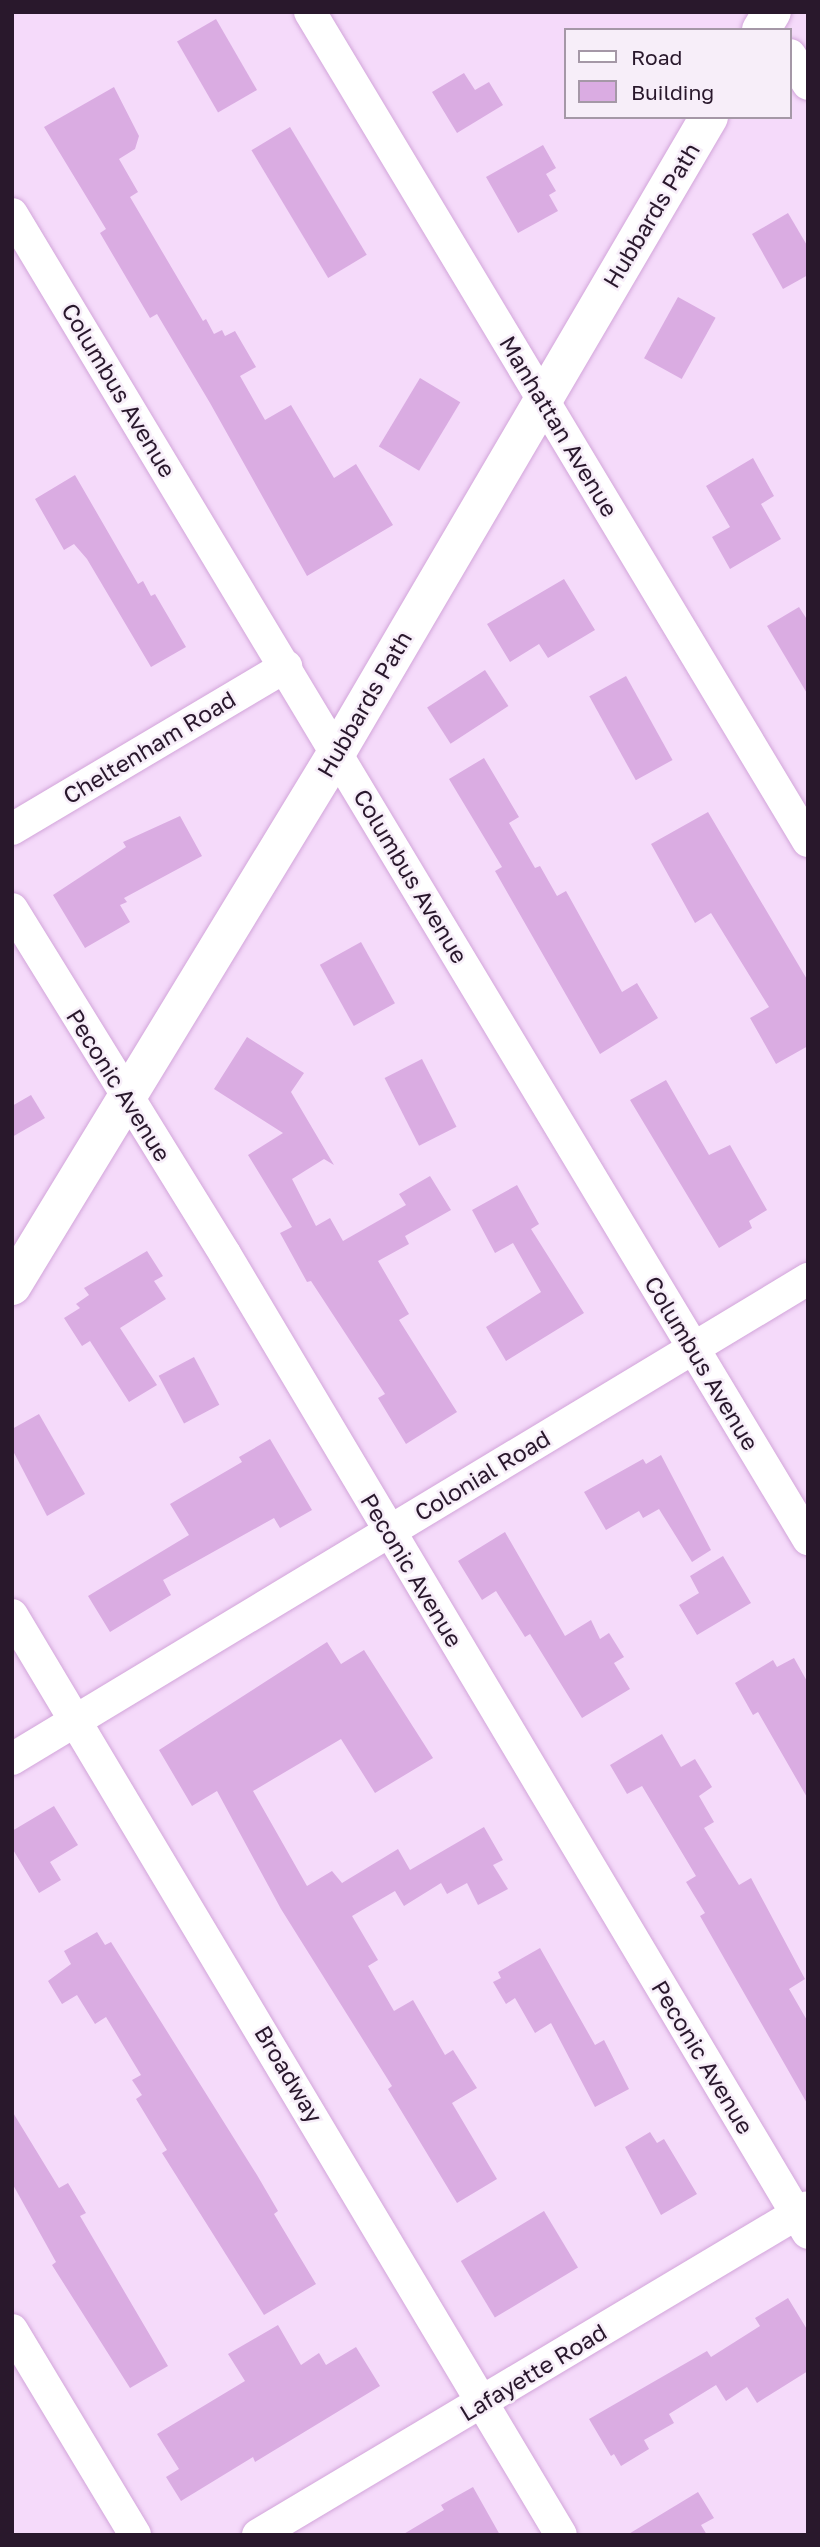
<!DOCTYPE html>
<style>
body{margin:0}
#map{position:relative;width:820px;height:2547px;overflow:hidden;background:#f5dafa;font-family:"Golos Text",sans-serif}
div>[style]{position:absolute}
.building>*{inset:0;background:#daace2;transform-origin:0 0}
.roads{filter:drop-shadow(0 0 2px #d2a5da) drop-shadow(0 0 2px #d2a5da)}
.minor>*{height:32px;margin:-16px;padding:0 16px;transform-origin:16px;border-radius:16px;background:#fff}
.tertiary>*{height:38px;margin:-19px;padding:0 19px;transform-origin:19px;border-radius:19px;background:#fff}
span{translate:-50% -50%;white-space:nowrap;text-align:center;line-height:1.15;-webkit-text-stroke:5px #f7eef9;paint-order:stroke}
.street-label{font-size:23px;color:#29182c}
.frame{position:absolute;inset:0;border:14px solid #29182c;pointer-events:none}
.legend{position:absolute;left:564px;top:28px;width:228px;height:91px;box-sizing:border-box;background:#f7eef9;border:2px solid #a598a7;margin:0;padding:9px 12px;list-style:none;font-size:21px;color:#29182c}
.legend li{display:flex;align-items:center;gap:14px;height:35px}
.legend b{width:35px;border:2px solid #a598a7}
</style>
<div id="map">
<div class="building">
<i style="left:216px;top:19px;width:82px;height:45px;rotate:60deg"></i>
<i style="clip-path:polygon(464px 73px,475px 90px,489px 82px,503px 105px,457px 133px,432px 92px)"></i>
<i style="clip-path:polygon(114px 87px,139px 136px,135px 149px,119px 159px,138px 192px,130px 197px,203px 321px,206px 319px,214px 334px,222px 330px,225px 336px,235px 331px,256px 367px,240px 376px,265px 420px,291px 405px,334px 478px,356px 464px,393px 525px,307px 576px,210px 403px,157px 314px,150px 318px,100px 233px,106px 229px,44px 127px)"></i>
<i style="left:290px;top:127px;width:149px;height:45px;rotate:59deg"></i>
<i style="clip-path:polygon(543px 145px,556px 168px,546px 174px,556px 191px,549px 195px,558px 211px,518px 233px,486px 177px)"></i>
<i style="clip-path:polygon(788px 213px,808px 247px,808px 275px,783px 289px,752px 234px)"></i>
<i style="left:678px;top:297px;width:43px;height:70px;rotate:29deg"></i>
<i style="left:420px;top:378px;width:47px;height:80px;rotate:31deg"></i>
<i style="clip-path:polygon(753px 458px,774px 496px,761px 504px,781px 539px,730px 569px,712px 537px,730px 527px,706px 486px)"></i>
<i style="clip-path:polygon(75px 475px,138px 584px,143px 581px,151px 596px,155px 594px,186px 647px,151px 667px,87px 559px,74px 544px,64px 550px,35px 499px)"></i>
<i style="clip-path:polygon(564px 579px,595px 630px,548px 658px,539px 644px,510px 662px,487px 624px)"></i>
<i style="clip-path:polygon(799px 607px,808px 621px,808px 695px,767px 626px)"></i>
<i style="left:485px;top:670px;width:43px;height:69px;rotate:57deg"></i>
<i style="left:626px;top:676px;width:96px;height:42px;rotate:61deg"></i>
<i style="clip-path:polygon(484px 758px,519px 817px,509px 823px,535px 868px,540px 866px,557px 896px,566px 891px,622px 992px,637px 983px,658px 1018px,600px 1054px,495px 871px,502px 867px,449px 779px)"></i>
<i style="clip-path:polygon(708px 812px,808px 981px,808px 1046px,776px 1064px,750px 1018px,769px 1007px,711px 913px,695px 923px,651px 844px)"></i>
<i style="clip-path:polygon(180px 816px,202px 856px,124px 898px,127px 902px,120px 905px,130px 922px,85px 948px,53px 895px,126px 847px,123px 842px)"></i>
<i style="left:361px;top:942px;width:70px;height:47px;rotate:61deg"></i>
<i style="clip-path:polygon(247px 1037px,304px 1073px,291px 1092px,334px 1165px,324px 1159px,292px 1179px,316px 1226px,330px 1218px,343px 1241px,406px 1205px,399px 1194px,430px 1176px,451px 1210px,405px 1236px,409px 1244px,378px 1261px,409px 1314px,399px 1320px,457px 1412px,406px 1444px,378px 1398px,385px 1394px,311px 1281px,307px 1282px,280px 1233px,292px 1227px,248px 1155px,283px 1133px,214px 1089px)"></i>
<i style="left:422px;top:1059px;width:76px;height:42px;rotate:63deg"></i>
<i style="clip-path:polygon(666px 1080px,709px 1155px,730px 1145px,767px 1210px,749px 1221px,752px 1228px,719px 1248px,630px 1100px)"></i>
<i style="clip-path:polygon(31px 1095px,45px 1118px,12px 1137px,12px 1106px)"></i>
<i style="clip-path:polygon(517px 1185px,539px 1224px,531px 1229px,584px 1313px,506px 1361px,486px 1327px,541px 1292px,513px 1243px,495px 1253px,472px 1210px)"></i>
<i style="clip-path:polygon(147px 1251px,163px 1276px,154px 1281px,166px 1299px,120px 1328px,157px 1385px,129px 1402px,90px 1341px,82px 1346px,64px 1318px,80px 1308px,76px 1304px,89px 1295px,84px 1288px)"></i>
<i style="left:194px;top:1357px;width:54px;height:40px;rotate:62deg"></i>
<i style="clip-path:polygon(39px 1414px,85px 1494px,47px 1516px,12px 1449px,12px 1429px)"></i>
<i style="clip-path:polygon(270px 1439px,312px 1510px,280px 1528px,274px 1518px,163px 1580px,171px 1595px,110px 1632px,88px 1596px,189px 1535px,170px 1504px,242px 1462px,239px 1457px)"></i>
<i style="clip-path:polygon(661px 1455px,711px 1550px,692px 1562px,659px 1509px,643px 1518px,639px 1511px,606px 1530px,584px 1492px,643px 1459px,646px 1464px)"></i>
<i style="clip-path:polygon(505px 1532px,565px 1636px,591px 1620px,600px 1639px,609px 1633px,624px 1657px,614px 1663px,630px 1689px,582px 1718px,530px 1634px,525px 1637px,496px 1591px,482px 1600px,458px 1561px)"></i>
<i style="clip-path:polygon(723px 1556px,751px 1603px,697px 1635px,679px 1605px,699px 1593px,690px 1576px)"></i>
<i style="clip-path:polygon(327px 1642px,341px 1664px,364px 1650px,433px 1758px,375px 1793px,341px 1739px,253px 1791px,307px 1886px,332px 1871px,342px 1883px,398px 1849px,410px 1870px,484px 1827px,503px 1860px,493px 1865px,508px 1889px,478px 1905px,467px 1883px,447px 1894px,441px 1883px,404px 1906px,395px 1891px,352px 1916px,378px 1960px,368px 1966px,394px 2011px,413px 2000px,445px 2055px,453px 2050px,477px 2088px,452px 2103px,497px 2179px,457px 2203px,388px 2089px,392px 2086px,281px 1909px,217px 1791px,192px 1806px,159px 1750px)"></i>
<i style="clip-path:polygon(794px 1658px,808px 1683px,808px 1799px,758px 1712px,753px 1715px,735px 1683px,773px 1660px,777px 1667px)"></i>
<i style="clip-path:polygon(662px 1734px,681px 1767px,695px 1759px,712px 1787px,699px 1796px,714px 1822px,704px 1828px,739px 1885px,751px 1878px,805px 1979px,789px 1989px,808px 2022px,808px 2105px,700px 1916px,705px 1913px,686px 1882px,696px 1876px,642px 1786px,627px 1794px,610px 1765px)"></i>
<i style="clip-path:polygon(54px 1806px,78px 1845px,50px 1862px,61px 1880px,39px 1893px,12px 1848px,12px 1831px)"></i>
<i style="clip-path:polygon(97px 1932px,105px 1945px,111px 1942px,257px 2175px,278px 2211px,274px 2214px,316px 2284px,264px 2315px,162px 2153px,167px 2150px,136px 2099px,142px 2095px,132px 2080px,141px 2075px,106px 2017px,95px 2024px,77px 1995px,62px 2004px,48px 1981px,71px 1964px,64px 1951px)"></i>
<i style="clip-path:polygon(540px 1948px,595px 2045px,604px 2040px,629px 2089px,595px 2107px,551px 2023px,535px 2033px,515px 1998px,506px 2004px,493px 1982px,501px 1978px,498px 1972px)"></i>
<i style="clip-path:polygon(12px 2111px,59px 2188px,68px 2183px,86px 2213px,80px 2216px,168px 2366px,130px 2388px,52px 2265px,56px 2262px,12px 2183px)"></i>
<i style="clip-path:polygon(650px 2132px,657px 2143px,664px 2139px,697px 2194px,661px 2215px,625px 2147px)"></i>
<i style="left:544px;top:2211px;width:66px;height:97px;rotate:59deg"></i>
<i style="clip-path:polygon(788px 2298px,808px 2331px,808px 2371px,757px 2403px,747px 2387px,726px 2401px,716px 2385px,669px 2414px,674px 2423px,644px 2440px,649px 2449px,621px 2466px,614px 2454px,611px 2456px,589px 2419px,707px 2351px,711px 2357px,760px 2326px,755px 2318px)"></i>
<i style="clip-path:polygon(278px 2325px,301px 2365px,319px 2353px,326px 2365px,356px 2347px,380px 2386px,255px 2462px,253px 2457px,181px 2501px,166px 2477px,179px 2469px,157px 2434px,245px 2381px,228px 2354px)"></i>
<i style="clip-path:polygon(473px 2487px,500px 2535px,402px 2535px,444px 2510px,441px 2505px)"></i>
<i style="clip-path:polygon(698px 2492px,714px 2518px,701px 2525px,707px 2535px,627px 2535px)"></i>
</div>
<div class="roads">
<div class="minor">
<i style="left:310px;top:12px;width:967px;rotate:59.01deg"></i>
<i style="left:790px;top:55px;width:34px;rotate:58deg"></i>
<i style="left:12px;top:214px;width:1546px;rotate:59deg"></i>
<i style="left:12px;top:829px;width:319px;rotate:-30.7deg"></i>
<i style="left:12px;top:909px;width:405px;rotate:58.3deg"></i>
<i style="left:225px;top:1254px;width:1139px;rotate:59.23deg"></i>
<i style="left:12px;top:1615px;width:1071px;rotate:59.17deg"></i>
<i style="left:12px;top:1759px;width:930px;rotate:-31.09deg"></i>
<i style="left:12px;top:2330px;width:239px;rotate:59deg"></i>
<i style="left:258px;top:2535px;width:640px;rotate:-30.81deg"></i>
</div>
<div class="tertiary">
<i style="left:761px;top:30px;width:21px;rotate:-59deg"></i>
<i style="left:12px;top:1286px;width:625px;rotate:-58.67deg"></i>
<i style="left:337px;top:752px;width:736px;rotate:-59.64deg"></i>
</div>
</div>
<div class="street-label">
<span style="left:651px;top:215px;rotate:-59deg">Hubbards Path</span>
<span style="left:119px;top:390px;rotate:59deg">Columbus Avenue</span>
<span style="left:559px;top:426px;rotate:59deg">Manhattan Avenue</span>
<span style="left:364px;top:704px;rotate:-60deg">Hubbards Path</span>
<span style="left:149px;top:747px;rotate:-31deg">Cheltenham Road</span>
<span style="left:411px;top:876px;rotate:59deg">Columbus Avenue</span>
<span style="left:119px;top:1085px;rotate:58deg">Peconic Avenue</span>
<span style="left:702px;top:1363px;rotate:59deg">Columbus Avenue</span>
<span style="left:482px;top:1475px;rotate:-31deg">Colonial Road</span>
<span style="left:412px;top:1570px;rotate:59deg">Peconic Avenue</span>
<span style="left:703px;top:2057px;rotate:59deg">Peconic Avenue</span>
<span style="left:289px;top:2074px;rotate:59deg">Broadway</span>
<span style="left:533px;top:2372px;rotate:-31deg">Lafayette Road</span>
</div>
<div class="frame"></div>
<ul class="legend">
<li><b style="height:9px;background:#fff"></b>Road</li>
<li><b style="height:19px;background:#daace2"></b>Building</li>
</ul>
</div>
